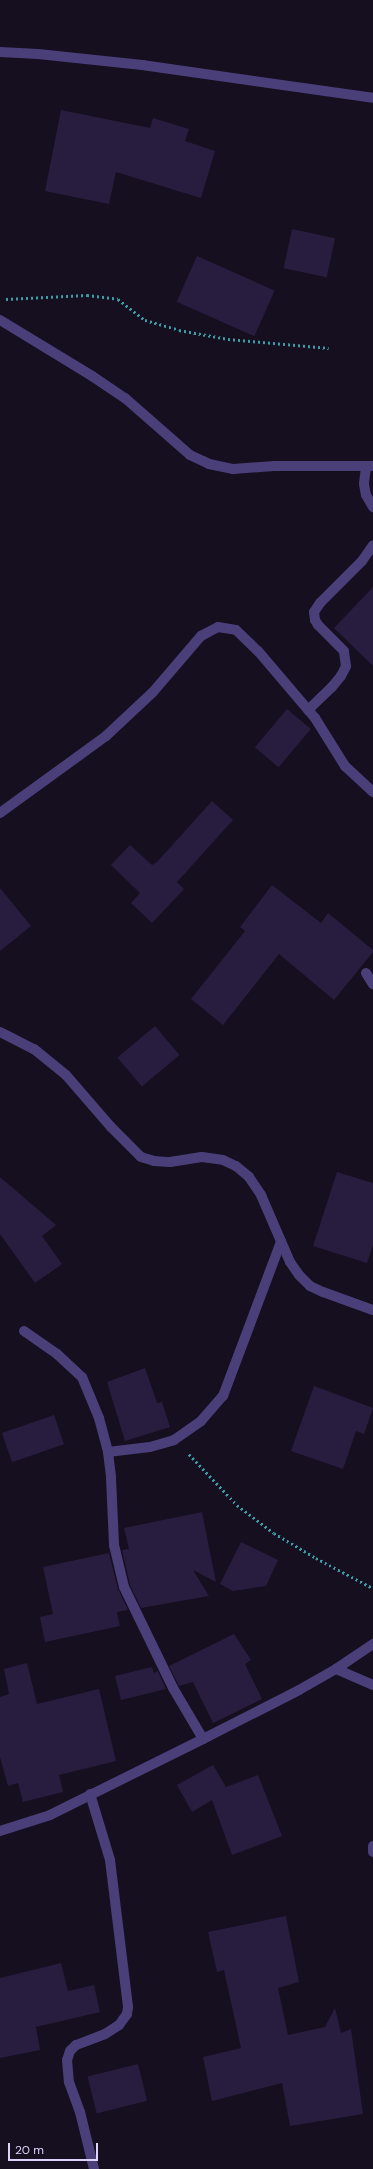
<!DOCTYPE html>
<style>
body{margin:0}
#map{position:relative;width:373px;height:2169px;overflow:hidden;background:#150f20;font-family:"DM Sans",sans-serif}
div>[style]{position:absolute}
.building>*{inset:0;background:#291d3f;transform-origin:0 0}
.path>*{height:2.5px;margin-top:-1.25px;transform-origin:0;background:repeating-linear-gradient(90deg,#3b9ca6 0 2px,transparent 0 5px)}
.minor>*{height:10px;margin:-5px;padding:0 5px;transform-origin:5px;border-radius:5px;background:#4b3f7a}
span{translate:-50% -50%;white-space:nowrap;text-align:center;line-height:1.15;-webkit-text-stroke:3px #150f20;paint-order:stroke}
.scale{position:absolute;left:8px;top:2143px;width:90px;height:18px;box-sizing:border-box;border:2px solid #ded3fa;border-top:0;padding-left:5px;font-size:12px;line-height:14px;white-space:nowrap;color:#ded3fa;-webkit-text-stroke:3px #150f20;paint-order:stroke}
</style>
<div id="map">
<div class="building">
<i style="clip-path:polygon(61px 110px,150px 128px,153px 118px,189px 129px,185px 141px,215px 151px,201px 198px,116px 172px,109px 204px,45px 191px)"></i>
<i style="left:292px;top:229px;width:44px;height:40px;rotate:12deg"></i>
<i style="left:197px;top:256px;width:85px;height:50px;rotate:24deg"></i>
<i style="clip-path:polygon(373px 587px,373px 666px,334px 628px)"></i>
<i style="left:287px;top:709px;width:31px;height:50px;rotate:40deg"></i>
<i style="clip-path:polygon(212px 801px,233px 820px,177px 882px,184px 889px,152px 923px,131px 903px,140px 893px,111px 865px,130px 845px,152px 865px,157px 862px)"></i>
<i style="clip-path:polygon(272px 885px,321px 923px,328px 913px,373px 950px,373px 952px,334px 1000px,279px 954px,223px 1025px,191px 999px,245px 931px,240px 927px)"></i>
<i style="clip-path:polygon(0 888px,31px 926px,0 951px)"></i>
<i style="left:155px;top:1026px;width:38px;height:49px;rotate:50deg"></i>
<i style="clip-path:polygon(337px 1172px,373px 1183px,373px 1245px,367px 1263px,313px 1246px)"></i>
<i style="clip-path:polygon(0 1177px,56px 1225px,42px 1236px,62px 1264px,35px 1283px,0 1234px)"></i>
<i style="clip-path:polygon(145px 1368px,157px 1403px,162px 1402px,170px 1427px,125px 1441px,107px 1382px)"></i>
<i style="clip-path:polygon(314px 1386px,373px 1408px,364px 1434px,356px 1431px,343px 1469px,291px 1451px)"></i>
<i style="left:54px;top:1415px;width:31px;height:55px;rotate:71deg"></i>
<i style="clip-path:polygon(202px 1512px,216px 1582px,193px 1570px,209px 1596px,141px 1608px,130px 1585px,122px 1550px,129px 1549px,124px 1528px)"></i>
<i style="clip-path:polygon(241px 1542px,278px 1560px,266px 1586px,233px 1591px,220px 1584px)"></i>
<i style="clip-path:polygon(109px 1553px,118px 1589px,128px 1610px,117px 1612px,120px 1626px,45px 1642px,40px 1617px,53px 1614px,43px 1567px)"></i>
<i style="clip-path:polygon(234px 1634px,251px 1660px,245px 1664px,262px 1699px,213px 1723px,193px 1682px,179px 1686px,169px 1666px)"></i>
<i style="clip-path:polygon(27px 1663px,37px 1704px,99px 1689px,116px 1761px,59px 1775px,63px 1792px,23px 1802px,18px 1783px,8px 1786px,0 1757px,0 1697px,9px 1694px,4px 1669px)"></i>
<i style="clip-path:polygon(152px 1667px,154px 1673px,158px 1671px,166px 1689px,121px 1700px,115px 1676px)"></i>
<i style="clip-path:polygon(213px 1765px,226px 1787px,258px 1775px,282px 1836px,232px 1855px,212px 1800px,192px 1812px,177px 1785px)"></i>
<i style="clip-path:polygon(286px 1916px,299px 1982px,278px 1988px,288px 2035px,325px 2027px,335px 2008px,341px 2033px,351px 2029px,363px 2114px,290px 2126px,282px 2083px,212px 2101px,203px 2057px,241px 2048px,224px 1970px,217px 1972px,208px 1932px)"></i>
<i style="clip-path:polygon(61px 1963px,68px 1991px,94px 1985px,100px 2012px,36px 2027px,40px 2050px,0 2058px,0 1978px)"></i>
<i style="left:138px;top:2064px;width:38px;height:52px;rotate:76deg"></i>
</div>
<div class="path">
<i style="left:6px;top:299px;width:81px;rotate:-2.8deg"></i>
<i style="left:87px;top:295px;width:31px;rotate:7deg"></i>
<i style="left:118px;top:299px;width:34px;rotate:38deg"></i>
<i style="left:145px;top:320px;width:35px;rotate:16deg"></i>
<i style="left:179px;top:330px;width:50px;rotate:10.4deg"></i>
<i style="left:228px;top:339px;width:101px;rotate:5.1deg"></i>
<i style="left:189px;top:1454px;width:70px;rotate:46.7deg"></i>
<i style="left:237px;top:1505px;width:46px;rotate:37.1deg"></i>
<i style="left:274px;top:1533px;width:49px;rotate:30.8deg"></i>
<i style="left:316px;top:1558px;width:64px;rotate:27.8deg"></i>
</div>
<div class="minor">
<i style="left:0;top:52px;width:38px;rotate:3deg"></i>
<i style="left:38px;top:54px;width:105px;rotate:6deg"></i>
<i style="left:142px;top:65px;width:233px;rotate:8.1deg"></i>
<i style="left:0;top:320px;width:108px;rotate:31.3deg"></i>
<i style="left:92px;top:376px;width:40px;rotate:34deg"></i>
<i style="left:125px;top:398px;width:86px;rotate:41.2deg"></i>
<i style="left:190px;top:455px;width:21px;rotate:25deg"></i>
<i style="left:209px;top:464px;width:25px;rotate:12deg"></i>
<i style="left:233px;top:469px;width:41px;rotate:-4.2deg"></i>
<i style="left:274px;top:466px;width:99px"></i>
<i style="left:366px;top:467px;width:17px;rotate:97deg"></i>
<i style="left:364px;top:484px;width:11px;rotate:80deg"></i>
<i style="left:366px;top:495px;width:14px;rotate:60deg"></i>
<i style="left:308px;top:710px;width:33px;rotate:-44deg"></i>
<i style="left:332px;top:687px;width:14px;rotate:-51deg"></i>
<i style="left:341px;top:676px;width:11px;rotate:-63deg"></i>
<i style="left:346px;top:666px;width:15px;rotate:-98deg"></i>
<i style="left:344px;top:651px;width:37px;rotate:-135deg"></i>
<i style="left:318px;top:625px;width:6px;rotate:-121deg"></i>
<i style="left:315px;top:620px;width:8px;rotate:-97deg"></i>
<i style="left:314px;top:612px;width:11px;rotate:-56deg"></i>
<i style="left:320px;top:603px;width:59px;rotate:-45deg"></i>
<i style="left:362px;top:561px;width:19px;rotate:-55deg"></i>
<i style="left:0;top:813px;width:131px;rotate:-36deg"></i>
<i style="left:106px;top:736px;width:64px;rotate:-43.1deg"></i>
<i style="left:153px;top:692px;width:74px;rotate:-49.4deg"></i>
<i style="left:201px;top:636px;width:19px;rotate:-28deg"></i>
<i style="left:218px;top:627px;width:18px;rotate:9deg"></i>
<i style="left:236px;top:630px;width:30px;rotate:44deg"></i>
<i style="left:258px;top:651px;width:88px;rotate:49.6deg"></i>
<i style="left:315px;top:718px;width:57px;rotate:58deg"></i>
<i style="left:345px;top:766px;width:38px;rotate:43deg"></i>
<i style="left:366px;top:973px;width:13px;rotate:58deg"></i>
<i style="left:0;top:1032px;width:38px;rotate:27deg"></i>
<i style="left:34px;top:1049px;width:41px;rotate:39.1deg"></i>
<i style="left:66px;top:1075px;width:69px;rotate:49.1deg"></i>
<i style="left:111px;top:1127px;width:42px;rotate:45deg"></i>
<i style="left:141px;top:1157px;width:14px;rotate:17deg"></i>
<i style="left:154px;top:1161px;width:16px;rotate:4deg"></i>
<i style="left:170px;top:1162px;width:32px;rotate:-9deg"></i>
<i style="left:202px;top:1157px;width:21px;rotate:8deg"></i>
<i style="left:223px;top:1160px;width:14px;rotate:25deg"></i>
<i style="left:236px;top:1166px;width:17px;rotate:40deg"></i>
<i style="left:249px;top:1177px;width:22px;rotate:56deg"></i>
<i style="left:261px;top:1195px;width:73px;rotate:66.6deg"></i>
<i style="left:290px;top:1262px;width:16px;rotate:55deg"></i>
<i style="left:299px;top:1275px;width:16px;rotate:45deg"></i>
<i style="left:310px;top:1286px;width:14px;rotate:25deg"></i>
<i style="left:323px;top:1292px;width:53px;rotate:19.8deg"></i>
<i style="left:24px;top:1331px;width:40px;rotate:34.9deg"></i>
<i style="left:57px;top:1354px;width:34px;rotate:43deg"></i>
<i style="left:82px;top:1377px;width:44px;rotate:67.5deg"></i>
<i style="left:99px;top:1418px;width:35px;rotate:75deg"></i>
<i style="left:108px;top:1452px;width:26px;rotate:83deg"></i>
<i style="left:111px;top:1478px;width:67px;rotate:87.4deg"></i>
<i style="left:114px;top:1545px;width:43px;rotate:76.6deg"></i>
<i style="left:124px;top:1587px;width:112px;rotate:64.1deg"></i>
<i style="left:173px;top:1688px;width:59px;rotate:59.5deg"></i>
<i style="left:108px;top:1452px;width:42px;rotate:-6.8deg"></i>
<i style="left:150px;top:1447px;width:25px;rotate:-16deg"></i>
<i style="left:174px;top:1440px;width:33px;rotate:-35deg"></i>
<i style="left:201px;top:1421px;width:33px;rotate:-49deg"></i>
<i style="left:223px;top:1396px;width:165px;rotate:-69.4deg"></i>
<i style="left:336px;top:1669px;width:40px;rotate:23.4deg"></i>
<i style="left:90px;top:1794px;width:69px;rotate:73.1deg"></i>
<i style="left:110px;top:1860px;width:148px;rotate:83deg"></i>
<i style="left:128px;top:2007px;width:7px;rotate:98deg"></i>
<i style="left:127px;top:2014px;width:14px;rotate:126deg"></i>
<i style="left:119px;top:2025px;width:17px;rotate:147deg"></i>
<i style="left:105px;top:2034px;width:31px;rotate:159deg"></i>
<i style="left:76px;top:2045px;width:8px;rotate:135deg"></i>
<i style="left:70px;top:2051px;width:9px;rotate:108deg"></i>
<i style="left:67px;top:2060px;width:22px;rotate:85deg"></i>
<i style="left:69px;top:2082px;width:32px;rotate:70deg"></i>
<i style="left:80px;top:2112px;width:59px;rotate:76.2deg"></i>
<i style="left:0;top:1831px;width:52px;rotate:-17.7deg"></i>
<i style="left:50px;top:1815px;width:171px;rotate:-26.4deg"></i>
<i style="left:203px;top:1739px;width:108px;rotate:-27deg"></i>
<i style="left:299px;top:1690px;width:43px;rotate:-29.6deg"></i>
<i style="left:336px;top:1669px;width:45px;rotate:-34deg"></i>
<i style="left:373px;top:1846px;width:6px;rotate:90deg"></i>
</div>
<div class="scale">20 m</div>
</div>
